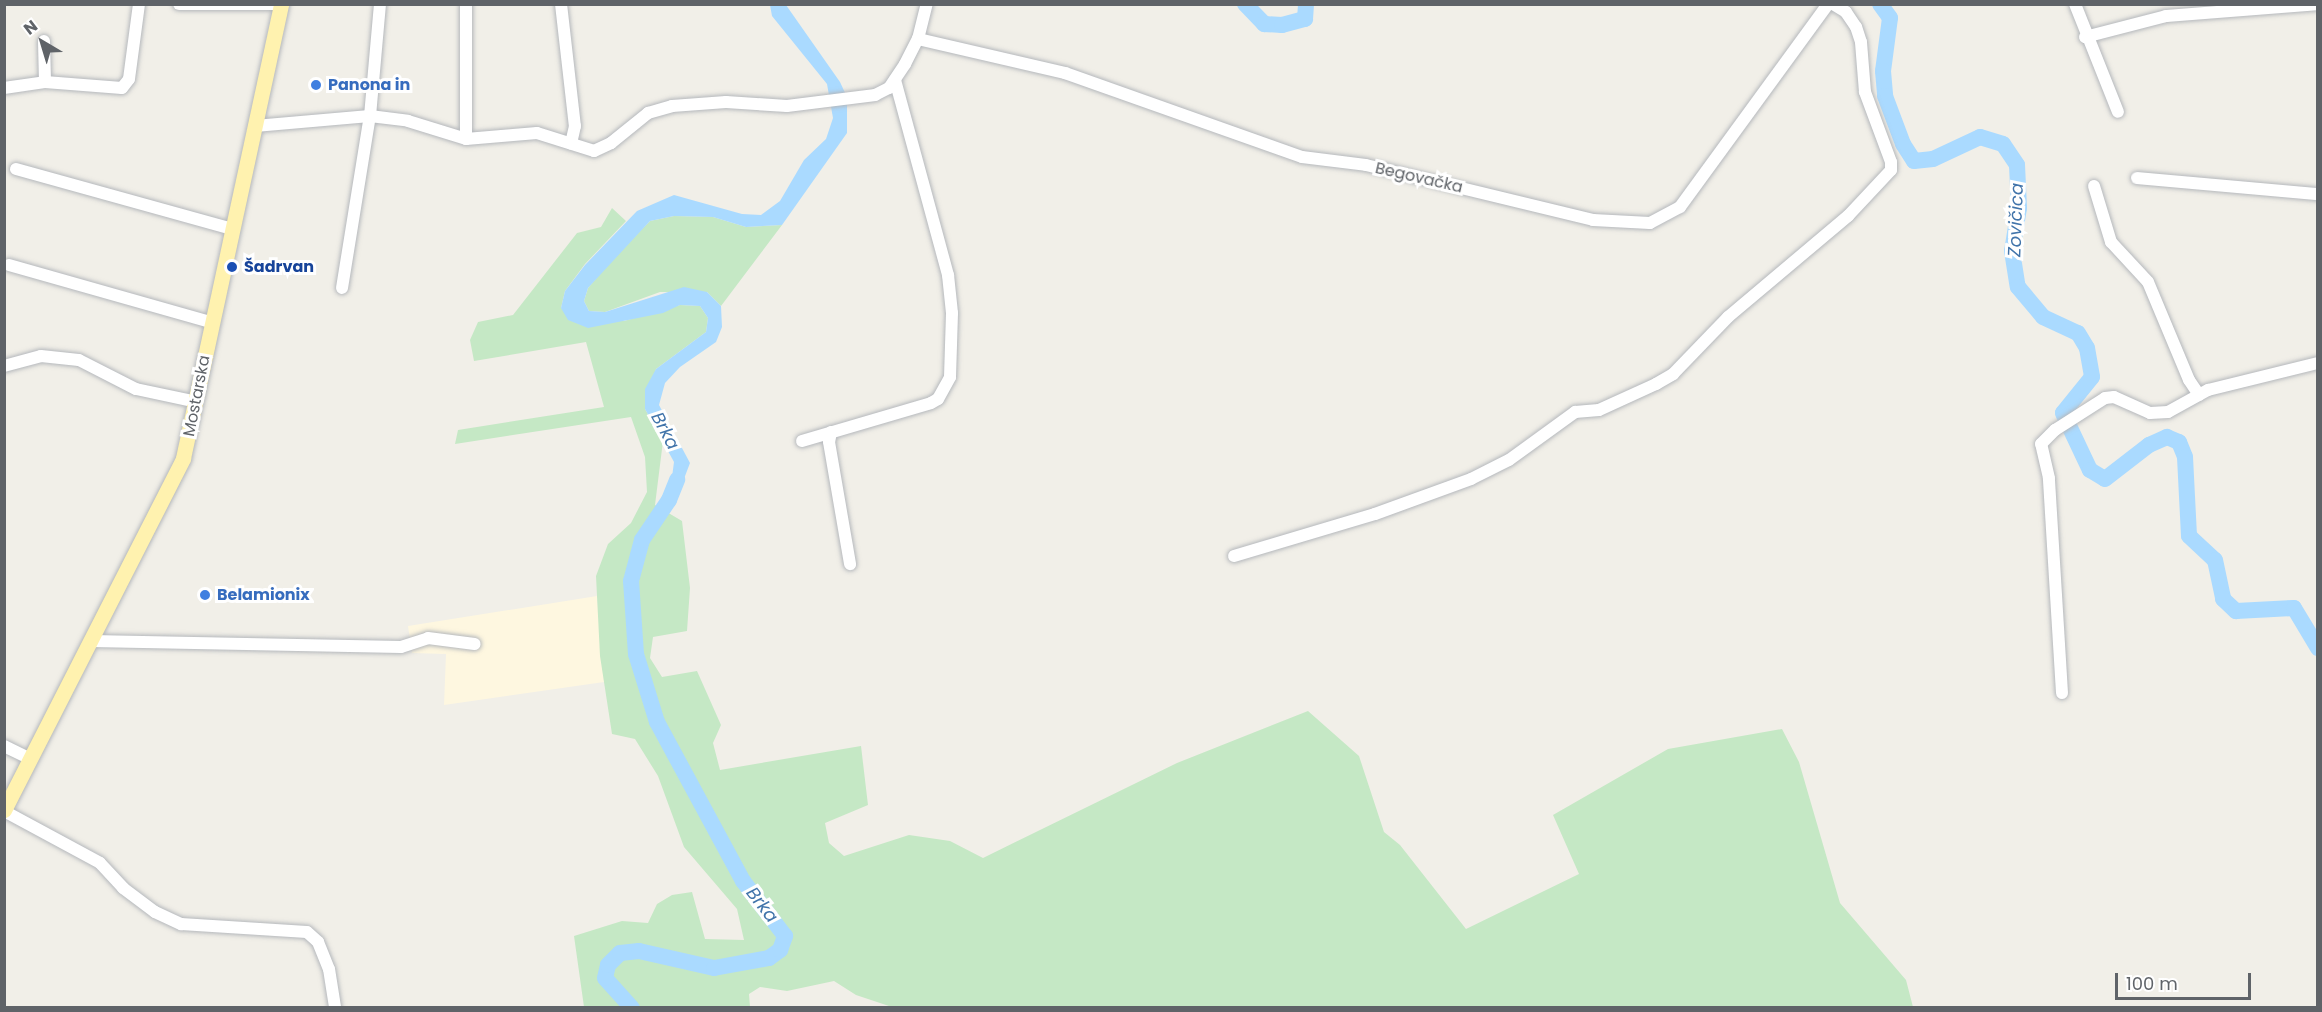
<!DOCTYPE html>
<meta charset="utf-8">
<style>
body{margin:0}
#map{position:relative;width:2322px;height:1012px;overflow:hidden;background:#f1efe8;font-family:Poppins,sans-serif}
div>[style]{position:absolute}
.commercial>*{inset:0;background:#fef7e0}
.green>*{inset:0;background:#c5e8c5}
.water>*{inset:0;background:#aadaff}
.river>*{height:16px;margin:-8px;padding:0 8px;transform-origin:8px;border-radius:8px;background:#aadaff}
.roads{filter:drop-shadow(0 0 2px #b5b8bc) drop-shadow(0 0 2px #b5b8bc)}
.minor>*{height:12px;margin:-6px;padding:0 6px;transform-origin:6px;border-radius:6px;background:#fff}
.major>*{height:15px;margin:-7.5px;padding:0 7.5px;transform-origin:7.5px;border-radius:7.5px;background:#fff2af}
.dots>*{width:16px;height:16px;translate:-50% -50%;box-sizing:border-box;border:3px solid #fff;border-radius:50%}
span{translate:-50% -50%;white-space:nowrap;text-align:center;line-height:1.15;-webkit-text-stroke:6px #fff;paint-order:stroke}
.shop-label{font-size:16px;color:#366cbe;font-weight:700}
.left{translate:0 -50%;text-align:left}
.street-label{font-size:16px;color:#5f6368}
.transit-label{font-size:16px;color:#164399;font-weight:700}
.water-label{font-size:18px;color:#4174aa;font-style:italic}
.frame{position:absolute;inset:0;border:6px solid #5f6368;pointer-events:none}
.north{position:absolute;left:12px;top:12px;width:60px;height:60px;-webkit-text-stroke:4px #fff;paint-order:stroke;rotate:322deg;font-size:16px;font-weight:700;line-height:24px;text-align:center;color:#5f6368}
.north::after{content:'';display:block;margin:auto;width:21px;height:27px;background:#5f6368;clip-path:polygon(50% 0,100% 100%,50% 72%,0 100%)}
.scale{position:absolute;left:2115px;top:973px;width:136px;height:27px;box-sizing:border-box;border:3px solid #5f6368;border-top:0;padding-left:8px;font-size:18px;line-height:21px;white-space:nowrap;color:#5f6368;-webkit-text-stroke:4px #fff;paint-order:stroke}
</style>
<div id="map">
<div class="commercial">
<i style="clip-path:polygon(597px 596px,604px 682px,444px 705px,446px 654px,412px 653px,408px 626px)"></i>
</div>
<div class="green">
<i style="clip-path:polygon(612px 208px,626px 221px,585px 264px,565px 291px,561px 308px,624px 321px,680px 305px,700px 306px,708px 318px,706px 332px,656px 369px,645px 409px,663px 441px,655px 505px,682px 521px,690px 588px,687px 631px,653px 637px,650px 658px,662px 677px,697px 671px,721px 725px,713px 743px,720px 770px,861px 746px,868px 805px,825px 823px,829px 843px,844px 856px,909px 835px,950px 841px,983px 858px,1177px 763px,1308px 711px,1359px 756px,1384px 832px,1400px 845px,1466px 929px,1579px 874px,1553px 815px,1668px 749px,1782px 729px,1799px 762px,1840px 903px,1906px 980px,1913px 1007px,895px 1008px,856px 995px,834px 981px,787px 991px,760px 987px,749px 994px,750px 1007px,584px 1007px,574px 936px,622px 921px,648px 923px,657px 904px,672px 895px,692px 892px,705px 939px,744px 940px,737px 909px,684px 847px,658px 776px,635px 739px,612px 734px,600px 656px,596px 576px,608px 544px,631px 523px,647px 492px,645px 457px,631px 417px,455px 444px,458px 430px,604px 407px,586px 342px,474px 361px,470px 340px,478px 322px,513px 315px,577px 233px,601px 227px)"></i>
<i style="clip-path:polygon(674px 216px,713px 217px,746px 227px,782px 225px,721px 306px,707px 292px,660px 292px,605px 312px,589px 311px,584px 301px,588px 288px,611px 261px,650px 221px)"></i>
</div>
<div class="water">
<i style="clip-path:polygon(770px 5px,786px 5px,840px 82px,847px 97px,847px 133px,782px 225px,746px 227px,713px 217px,674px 216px,650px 221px,588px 288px,584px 301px,589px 311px,605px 312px,684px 287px,707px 292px,721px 306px,722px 327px,716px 342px,680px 367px,665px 383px,659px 405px,690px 463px,682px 484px,669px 500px,674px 462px,645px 409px,645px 389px,656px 369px,706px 332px,708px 318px,700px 306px,680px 305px,663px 313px,588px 328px,568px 320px,561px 308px,565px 291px,585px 265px,637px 211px,674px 195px,742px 214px,761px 215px,780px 201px,804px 160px,826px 139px,833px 118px,827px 84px,772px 16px)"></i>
</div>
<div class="river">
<i style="left:1245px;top:4px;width:28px;rotate:46deg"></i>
<i style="left:1264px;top:24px;width:18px;rotate:3deg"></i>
<i style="left:1282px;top:25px;width:24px;rotate:-15deg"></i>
<i style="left:1305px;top:19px;width:15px;rotate:-86deg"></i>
<i style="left:1880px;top:4px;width:17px;rotate:54deg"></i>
<i style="left:1890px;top:18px;width:53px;rotate:97.5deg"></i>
<i style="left:1883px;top:71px;width:25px;rotate:85deg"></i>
<i style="left:1885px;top:96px;width:51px;rotate:69.4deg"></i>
<i style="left:1903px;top:144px;width:20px;rotate:57deg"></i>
<i style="left:1914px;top:161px;width:19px;rotate:-6deg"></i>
<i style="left:1933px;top:159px;width:52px;rotate:-25.1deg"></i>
<i style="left:1980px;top:137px;width:24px;rotate:17deg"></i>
<i style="left:2003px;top:144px;width:25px;rotate:56deg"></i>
<i style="left:2017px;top:165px;width:43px;rotate:87.3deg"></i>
<i style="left:2019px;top:208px;width:44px;rotate:99.2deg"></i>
<i style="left:2012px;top:251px;width:36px;rotate:81deg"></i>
<i style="left:2018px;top:287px;width:39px;rotate:50deg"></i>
<i style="left:2043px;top:317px;width:38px;rotate:25deg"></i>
<i style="left:2078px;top:333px;width:17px;rotate:59deg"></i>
<i style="left:2087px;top:348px;width:29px;rotate:80deg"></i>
<i style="left:2092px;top:377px;width:46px;rotate:128.9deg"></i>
<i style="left:2063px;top:413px;width:63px;rotate:64.7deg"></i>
<i style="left:2090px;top:470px;width:17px;rotate:31deg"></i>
<i style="left:2105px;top:479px;width:56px;rotate:-37.7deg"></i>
<i style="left:2149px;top:445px;width:20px;rotate:-24deg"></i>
<i style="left:2167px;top:437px;width:13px;rotate:23deg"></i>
<i style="left:2179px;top:442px;width:16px;rotate:68deg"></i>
<i style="left:2185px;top:457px;width:79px;rotate:87.1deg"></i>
<i style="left:2189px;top:536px;width:35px;rotate:43deg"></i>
<i style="left:2215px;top:560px;width:40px;rotate:78deg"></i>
<i style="left:2223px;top:599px;width:18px;rotate:43deg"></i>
<i style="left:2236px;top:611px;width:58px;rotate:-3deg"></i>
<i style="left:2294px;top:608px;width:47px;rotate:59deg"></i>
<i style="left:632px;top:1008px;width:40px;rotate:-132deg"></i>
<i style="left:605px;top:978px;width:13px;rotate:-77deg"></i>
<i style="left:608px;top:965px;width:17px;rotate:-45deg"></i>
<i style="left:620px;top:953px;width:19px;rotate:-6deg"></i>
<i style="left:639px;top:951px;width:77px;rotate:12.8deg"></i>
<i style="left:714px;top:968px;width:56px;rotate:-10.3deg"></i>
<i style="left:769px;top:958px;width:14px;rotate:-36deg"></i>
<i style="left:780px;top:950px;width:15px;rotate:-70deg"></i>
<i style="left:785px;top:936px;width:69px;rotate:-127.4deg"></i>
<i style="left:743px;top:881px;width:181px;rotate:-118.4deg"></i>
<i style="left:657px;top:722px;width:71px;rotate:-107.2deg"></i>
<i style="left:636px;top:654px;width:73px;rotate:-93.9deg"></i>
<i style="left:631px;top:581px;width:42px;rotate:-75deg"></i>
<i style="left:642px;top:540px;width:48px;rotate:-56deg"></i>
<i style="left:669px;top:500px;width:22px;rotate:-68deg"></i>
</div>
<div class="roads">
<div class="minor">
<i style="left:179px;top:4px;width:99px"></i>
<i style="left:466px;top:4px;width:135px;rotate:90deg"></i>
<i style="left:561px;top:4px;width:123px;rotate:83.5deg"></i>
<i style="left:575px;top:126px;width:18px;rotate:103deg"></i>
<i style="left:2075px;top:4px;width:116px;rotate:68.3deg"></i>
<i style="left:2085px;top:37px;width:84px;rotate:-14.5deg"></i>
<i style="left:2166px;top:16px;width:151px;rotate:-4.5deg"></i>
<i style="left:918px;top:39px;width:151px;rotate:13deg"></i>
<i style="left:1065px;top:73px;width:251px;rotate:19.5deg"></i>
<i style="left:1302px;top:157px;width:64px;rotate:7.1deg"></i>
<i style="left:1366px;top:165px;width:234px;rotate:13.6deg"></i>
<i style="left:1593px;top:220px;width:57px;rotate:3deg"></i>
<i style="left:1650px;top:223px;width:34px;rotate:-28deg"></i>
<i style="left:1680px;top:207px;width:251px;rotate:-53.9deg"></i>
<i style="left:44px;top:41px;width:41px;rotate:88.6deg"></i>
<i style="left:45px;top:82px;width:77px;rotate:4.5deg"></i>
<i style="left:122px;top:88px;width:11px;rotate:-52deg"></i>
<i style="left:129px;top:79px;width:76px;rotate:-82.4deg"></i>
<i style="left:4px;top:88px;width:41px;rotate:-8.3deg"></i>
<i style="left:255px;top:126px;width:115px;rotate:-5deg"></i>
<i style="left:370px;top:116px;width:38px;rotate:7deg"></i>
<i style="left:408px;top:121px;width:61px;rotate:17.2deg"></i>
<i style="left:466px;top:139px;width:71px;rotate:-4.8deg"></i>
<i style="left:537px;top:133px;width:60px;rotate:17.5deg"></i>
<i style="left:594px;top:151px;width:19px;rotate:-25deg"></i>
<i style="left:611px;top:143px;width:48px;rotate:-39deg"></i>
<i style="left:648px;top:113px;width:25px;rotate:-16deg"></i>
<i style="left:672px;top:106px;width:54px;rotate:-4.2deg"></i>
<i style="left:726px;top:102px;width:61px;rotate:3.8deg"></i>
<i style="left:787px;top:106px;width:89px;rotate:-7.1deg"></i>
<i style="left:875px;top:95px;width:16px;rotate:-27deg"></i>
<i style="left:889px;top:88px;width:29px;rotate:-56deg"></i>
<i style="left:905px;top:64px;width:28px;rotate:-63deg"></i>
<i style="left:918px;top:39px;width:36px;rotate:-76deg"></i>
<i style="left:16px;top:169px;width:224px;rotate:15.5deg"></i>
<i style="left:2137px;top:178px;width:182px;rotate:5.1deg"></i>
<i style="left:2094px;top:186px;width:59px;rotate:73.1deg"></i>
<i style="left:2111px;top:242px;width:54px;rotate:47.2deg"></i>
<i style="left:2148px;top:282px;width:106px;rotate:67.3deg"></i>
<i style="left:2189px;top:380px;width:18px;rotate:56deg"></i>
<i style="left:9px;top:265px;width:210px;rotate:15.8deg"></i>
<i style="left:342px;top:288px;width:174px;rotate:-80.8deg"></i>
<i style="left:370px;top:116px;width:112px;rotate:-84.9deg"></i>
<i style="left:4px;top:366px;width:38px;rotate:-15deg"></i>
<i style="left:41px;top:356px;width:38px;rotate:6deg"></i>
<i style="left:79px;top:360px;width:64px;rotate:27deg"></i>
<i style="left:136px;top:389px;width:62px;rotate:12deg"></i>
<i style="left:831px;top:432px;width:10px;rotate:101deg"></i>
<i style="left:829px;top:442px;width:124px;rotate:80.2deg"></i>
<i style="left:802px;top:441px;width:134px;rotate:-16.4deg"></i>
<i style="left:931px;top:403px;width:8px;rotate:-30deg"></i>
<i style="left:938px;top:399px;width:25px;rotate:-61deg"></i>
<i style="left:950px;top:377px;width:64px;rotate:-88.2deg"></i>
<i style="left:952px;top:313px;width:38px;rotate:-96deg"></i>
<i style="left:948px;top:275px;width:202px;rotate:-105.2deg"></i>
<i style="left:1234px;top:556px;width:147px;rotate:-16.6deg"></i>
<i style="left:1375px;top:514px;width:102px;rotate:-20deg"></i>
<i style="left:1471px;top:479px;width:42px;rotate:-26.6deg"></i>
<i style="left:1509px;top:460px;width:82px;rotate:-36deg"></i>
<i style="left:1575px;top:412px;width:24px;rotate:-5deg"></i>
<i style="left:1599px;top:410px;width:63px;rotate:-24.5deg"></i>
<i style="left:1656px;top:384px;width:20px;rotate:-30deg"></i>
<i style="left:1673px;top:374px;width:79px;rotate:-46deg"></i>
<i style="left:1728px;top:317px;width:157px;rotate:-40.1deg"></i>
<i style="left:1848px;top:216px;width:63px;rotate:-46.9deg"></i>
<i style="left:1891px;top:170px;width:8px;rotate:-90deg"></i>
<i style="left:1891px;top:162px;width:75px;rotate:-110.4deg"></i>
<i style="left:1865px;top:92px;width:50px;rotate:-94.6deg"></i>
<i style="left:1861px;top:42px;width:16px;rotate:-108deg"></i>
<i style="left:1856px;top:27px;width:18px;rotate:-124deg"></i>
<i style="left:1846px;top:12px;width:15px;rotate:-148deg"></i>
<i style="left:91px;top:641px;width:310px;rotate:1.1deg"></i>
<i style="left:401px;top:647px;width:28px;rotate:-18deg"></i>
<i style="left:428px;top:638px;width:47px;rotate:7.3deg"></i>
<i style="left:2062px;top:693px;width:215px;rotate:-93.5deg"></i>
<i style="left:2049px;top:478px;width:35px;rotate:-103deg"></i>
<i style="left:2041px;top:444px;width:20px;rotate:-45deg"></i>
<i style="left:2055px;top:430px;width:59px;rotate:-32.6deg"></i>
<i style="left:2105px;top:398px;width:9px;rotate:-6deg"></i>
<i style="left:2114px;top:397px;width:39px;rotate:24deg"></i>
<i style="left:2150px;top:413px;width:18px;rotate:-3deg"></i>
<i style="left:2168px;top:412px;width:46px;rotate:-28.8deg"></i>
<i style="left:2208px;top:390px;width:113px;rotate:-13.8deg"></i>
<i style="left:4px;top:746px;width:30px;rotate:26deg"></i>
<i style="left:4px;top:811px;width:109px;rotate:28.4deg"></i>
<i style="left:100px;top:863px;width:34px;rotate:47deg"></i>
<i style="left:123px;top:888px;width:40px;rotate:37deg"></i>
<i style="left:155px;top:912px;width:29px;rotate:25deg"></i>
<i style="left:181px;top:924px;width:126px;rotate:3.6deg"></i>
<i style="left:307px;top:932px;width:15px;rotate:42deg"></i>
<i style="left:318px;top:942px;width:29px;rotate:68deg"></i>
<i style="left:329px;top:969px;width:39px;rotate:81deg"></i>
</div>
<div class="major">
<i style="left:4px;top:810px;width:395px;rotate:-63deg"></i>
<i style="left:183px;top:458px;width:464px;rotate:-77.8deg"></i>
</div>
</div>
<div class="dots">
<i style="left:316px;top:85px;background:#3f7fe0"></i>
<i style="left:232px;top:267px;background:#1a4fb4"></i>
<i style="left:205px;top:595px;background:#3f7fe0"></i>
</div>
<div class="shop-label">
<span class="left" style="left:328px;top:85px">Panona in</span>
<span class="left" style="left:217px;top:595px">Belamionix</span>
</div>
<div class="street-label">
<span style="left:1419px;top:178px;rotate:13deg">Begovačka</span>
<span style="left:197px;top:396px;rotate:-79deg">Mostarska</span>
</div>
<div class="transit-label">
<span class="left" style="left:244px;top:267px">Šadrvan</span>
</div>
<div class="water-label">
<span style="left:2016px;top:220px;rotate:-88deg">Zovičica</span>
<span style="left:665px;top:431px;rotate:62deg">Brka</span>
<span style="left:762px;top:905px;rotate:52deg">Brka</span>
</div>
<div class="frame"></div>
<div class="north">N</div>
<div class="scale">100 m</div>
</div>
